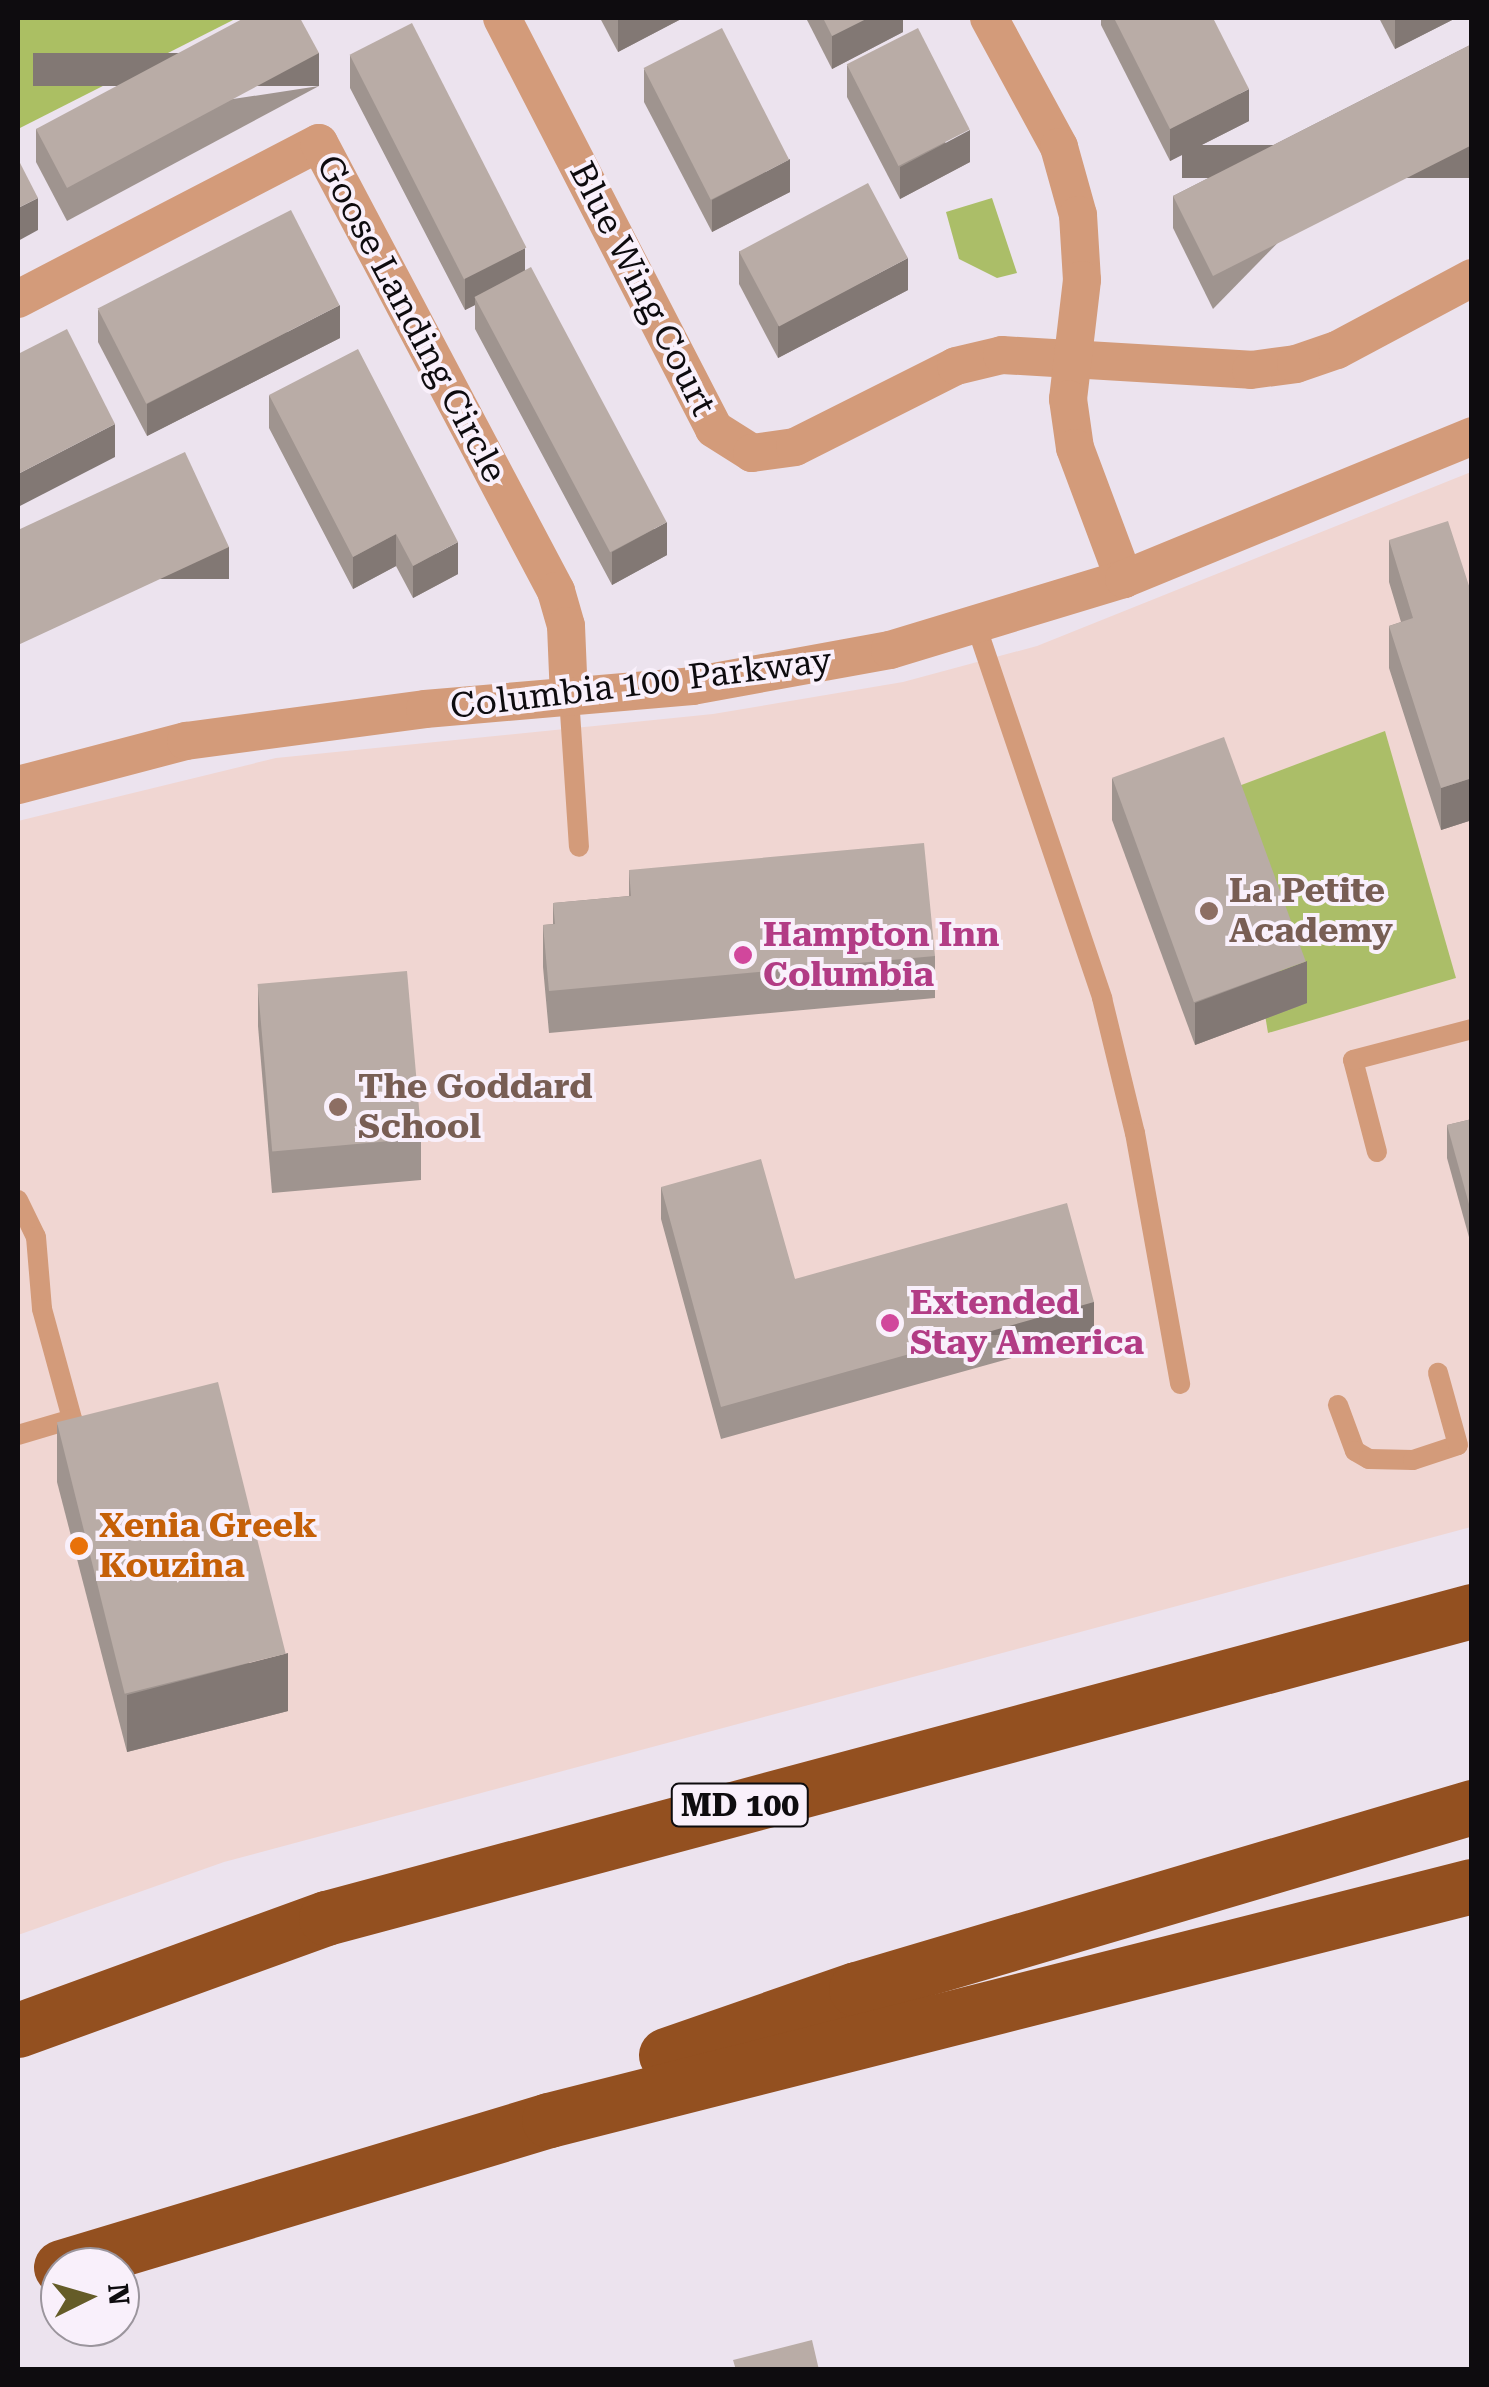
<!DOCTYPE html>
<style>
body{margin:0}
#map{position:relative;width:1489px;height:2387px;overflow:hidden;background:#ece3ee;font-family:"Roboto Serif",serif}
div>[style]{position:absolute}
.commercial>*{inset:0;background:#f0d6d2}
.green>*{inset:0;background:#abbe68}
.forest>*{inset:0;background:#abbf63}
.lane>*{height:20px;margin:-10px;padding:0 10px;transform-origin:10px;border-radius:10px;background:#d39b7a}
.street>*{height:38px;margin:-19px;padding:0 19px;transform-origin:19px;border-radius:19px;background:#d39b7a}
.highway>*{height:55px;margin:-27.5px;padding:0 27.5px;transform-origin:27.5px;border-radius:27.5px;background:#935020}
.wall>*{inset:0;background:#9f948f}
.shaded-wall>*{inset:0;background:#827874;transform-origin:0 0}
.building>*{inset:0;background:#b9aca6;transform-origin:0 0}
.dots>*{width:28px;height:28px;translate:-50% -50%;box-sizing:border-box;border:5px solid #f9f0fb;border-radius:50%}
span{translate:-50% -50%;white-space:nowrap;text-align:center;line-height:1.15;-webkit-text-stroke:8px #f9f0fb;paint-order:stroke}
.shield-label span{padding:2px 8px;background:#f9f0fb;border:2px solid;border-radius:8px;-webkit-text-stroke-width:0}
.shield-label{font-size:32px;color:#0e0c0f;font-weight:700}
.street-label{font-size:35px;color:#0e0c0f}
.education-label{font-size:35px;color:#785e54;font-weight:700}
.left{translate:0 -50%;text-align:left}
.hotel-label{font-size:35px;color:#b23c85;font-weight:700}
.food-label{font-size:35px;color:#c56008;font-weight:700}
.frame{position:absolute;inset:0;border:20px solid #0e0c0f;pointer-events:none}
.north{position:absolute;left:40px;top:2247px;width:100px;height:100px;box-sizing:border-box;background:#f9f0fb;border:2px solid #9b959d;border-radius:50%;rotate:85deg;font-size:28px;font-weight:700;line-height:40px;text-align:center;color:#0e0c0f}
.north::after{content:'';display:block;margin:auto;width:35px;height:45px;background:#655c28;clip-path:polygon(50% 0,100% 100%,50% 72%,0 100%)}
</style>
<div id="map">
<div class="commercial">
<i style="clip-path:polygon(1471px 472px,1471px 1527px,224px 1862px,18px 1935px,18px 821px,276px 758px,713px 714px,903px 682px,1037px 646px)"></i>
</div>
<div class="green">
<i style="clip-path:polygon(992px 198px,1017px 273px,997px 278px,959px 259px,946px 212px)"></i>
<i style="clip-path:polygon(1385px 731px,1456px 978px,1268px 1033px,1228px 790px)"></i>
</div>
<div class="forest">
<i style="clip-path:polygon(18px 18px,237px 18px,18px 129px)"></i>
</div>
<div class="lane">
<i style="left:977px;top:628px;width:391px;rotate:71.3deg"></i>
<i style="left:1102px;top:998px;width:139px;rotate:76.3deg"></i>
<i style="left:1135px;top:1133px;width:255px;rotate:79.8deg"></i>
<i style="left:569px;top:697px;width:150px;rotate:86.2deg"></i>
<i style="left:1377px;top:1152px;width:95px;rotate:-104.6deg"></i>
<i style="left:1353px;top:1060px;width:123px;rotate:-14.6deg"></i>
<i style="left:18px;top:1200px;width:41px;rotate:64.1deg"></i>
<i style="left:36px;top:1237px;width:72px;rotate:85.2deg"></i>
<i style="left:42px;top:1309px;width:114px;rotate:74.7deg"></i>
<i style="left:72px;top:1419px;width:56px;rotate:163.5deg"></i>
<i style="left:1338px;top:1405px;width:49px;rotate:69.7deg"></i>
<i style="left:1355px;top:1451px;width:16px;rotate:30deg"></i>
<i style="left:1369px;top:1459px;width:44px;rotate:1.3deg"></i>
<i style="left:1413px;top:1460px;width:47px;rotate:-18.4deg"></i>
<i style="left:1458px;top:1445px;width:75px;rotate:-105.5deg"></i>
</div>
<div class="street">
<i style="left:502px;top:18px;width:462px;rotate:62.7deg"></i>
<i style="left:714px;top:429px;width:45px;rotate:32.3deg"></i>
<i style="left:752px;top:453px;width:43px;rotate:-7.9deg"></i>
<i style="left:795px;top:447px;width:180px;rotate:-26.7deg"></i>
<i style="left:956px;top:366px;width:47px;rotate:-13.4deg"></i>
<i style="left:1002px;top:355px;width:249px;rotate:3.4deg"></i>
<i style="left:1251px;top:370px;width:45px;rotate:-7.6deg"></i>
<i style="left:1296px;top:364px;width:43px;rotate:-18.9deg"></i>
<i style="left:1337px;top:350px;width:153px;rotate:-28.1deg"></i>
<i style="left:989px;top:18px;width:147px;rotate:61.5deg"></i>
<i style="left:1059px;top:147px;width:71px;rotate:74.4deg"></i>
<i style="left:1078px;top:215px;width:65px;rotate:86.5deg"></i>
<i style="left:1082px;top:280px;width:120px;rotate:96.7deg"></i>
<i style="left:1068px;top:399px;width:49px;rotate:81.9deg"></i>
<i style="left:1075px;top:448px;width:140px;rotate:69.5deg"></i>
<i style="left:18px;top:299px;width:339px;rotate:-27.4deg"></i>
<i style="left:319px;top:143px;width:507px;rotate:62.12deg"></i>
<i style="left:556px;top:591px;width:36px;rotate:74deg"></i>
<i style="left:566px;top:626px;width:71px;rotate:87.6deg"></i>
<i style="left:18px;top:785px;width:174px;rotate:-14.7deg"></i>
<i style="left:186px;top:741px;width:241px;rotate:-7.6deg"></i>
<i style="left:425px;top:709px;width:268px;rotate:-4.9deg"></i>
<i style="left:692px;top:686px;width:201px;rotate:-10.3deg"></i>
<i style="left:890px;top:650px;width:245px;rotate:-16.9deg"></i>
<i style="left:1124px;top:579px;width:376px;rotate:-22.3deg"></i>
</div>
<div class="highway">
<i style="left:18px;top:2030px;width:328px;rotate:-20deg"></i>
<i style="left:326px;top:1918px;width:1186px;rotate:-15deg"></i>
<i style="left:666px;top:2055px;width:201px;rotate:-19.2deg"></i>
<i style="left:856px;top:1989px;width:642px;rotate:-16.46deg"></i>
<i style="left:61px;top:2267px;width:510px;rotate:-16.76deg"></i>
<i style="left:549px;top:2120px;width:952px;rotate:-14.23deg"></i>
</div>
<div class="wall">
<i style="clip-path:polygon(600px 18px,683px 18px,618px 52px)"></i>
<i style="clip-path:polygon(806px 18px,903px 18px,903px 32px,832px 69px)"></i>
<i style="clip-path:polygon(1101px 18px,1213px 18px,1249px 121px,1170px 161px,1101px 25px)"></i>
<i style="clip-path:polygon(1379px 18px,1456px 18px,1395px 49px)"></i>
<i style="clip-path:polygon(1472px 44px,1213px 309px,1173px 228px,1173px 196px)"></i>
<i style="clip-path:polygon(350px 55px,525px 270px,667px 555px,612px 585px,475px 329px,475px 305px,465px 310px,350px 88px)"></i>
<i style="clip-path:polygon(847px 65px,970px 162px,900px 199px,847px 97px)"></i>
<i style="clip-path:polygon(644px 69px,790px 192px,712px 232px,644px 102px)"></i>
<i style="clip-path:polygon(319px 86px,67px 221px,36px 162px,36px 129px)"></i>
<i style="clip-path:polygon(739px 251px,908px 290px,778px 358px,739px 284px)"></i>
<i style="clip-path:polygon(98px 310px,340px 338px,147px 436px,98px 342px)"></i>
<i style="clip-path:polygon(269px 395px,458px 574px,413px 598px,396px 566px,353px 589px,269px 428px)"></i>
<i style="clip-path:polygon(1389px 540px,1472px 595px,1472px 830px,1469px 821px,1441px 830px,1389px 668px,1389px 626px,1401px 622px,1389px 582px)"></i>
<i style="clip-path:polygon(1112px 778px,1307px 1003px,1195px 1045px,1112px 820px)"></i>
<i style="clip-path:polygon(629px 870px,935px 956px,935px 998px,549px 1033px,543px 967px,543px 925px,553px 924px,553px 903px,629px 896px)"></i>
<i style="clip-path:polygon(258px 984px,421px 1138px,421px 1180px,272px 1193px,258px 1026px)"></i>
<i style="clip-path:polygon(1472px 1119px,1472px 1248px,1447px 1158px,1447px 1125px)"></i>
<i style="clip-path:polygon(661px 1187px,795px 1279px,1094px 1335px,721px 1439px,661px 1219px)"></i>
<i style="clip-path:polygon(57px 1424px,288px 1711px,127px 1752px,57px 1482px)"></i>
</div>
<div class="shaded-wall">
<i style="clip-path:polygon(621px 18px,683px 18px,618px 52px,618px 19px)"></i>
<i style="clip-path:polygon(868px 18px,903px 18px,903px 32px,832px 69px,832px 36px)"></i>
<i style="clip-path:polygon(1395px 18px,1456px 18px,1395px 49px)"></i>
<i style="left:319px;top:53px;width:33px;height:286px;rotate:90deg"></i>
<i style="clip-path:polygon(1249px 89px,1249px 121px,1170px 161px,1170px 129px)"></i>
<i style="clip-path:polygon(970px 130px,970px 162px,900px 199px,900px 167px)"></i>
<i style="left:1472px;top:145px;width:33px;height:290px;rotate:90deg"></i>
<i style="clip-path:polygon(790px 159px,790px 192px,712px 232px,712px 200px)"></i>
<i style="clip-path:polygon(38px 198px,38px 230px,18px 241px,18px 208px)"></i>
<i style="clip-path:polygon(525px 248px,525px 280px,475px 297px,475px 305px,465px 310px,465px 277px)"></i>
<i style="clip-path:polygon(908px 258px,908px 290px,778px 358px,778px 326px)"></i>
<i style="clip-path:polygon(340px 305px,340px 338px,147px 436px,147px 404px)"></i>
<i style="clip-path:polygon(115px 424px,115px 457px,18px 507px,18px 474px)"></i>
<i style="clip-path:polygon(667px 522px,667px 555px,612px 585px,612px 552px)"></i>
<i style="clip-path:polygon(396px 534px,396px 566px,353px 589px,353px 557px)"></i>
<i style="clip-path:polygon(458px 542px,458px 574px,413px 598px,413px 566px)"></i>
<i style="left:229px;top:547px;width:32px;height:233px;rotate:90deg"></i>
<i style="clip-path:polygon(1469px 779px,1469px 821px,1441px 830px,1441px 788px)"></i>
<i style="clip-path:polygon(1307px 961px,1307px 1003px,1195px 1045px,1195px 1003px)"></i>
<i style="left:1094px;top:1302px;width:33px;height:387px;rotate:90deg"></i>
<i style="clip-path:polygon(288px 1653px,288px 1711px,127px 1752px,127px 1695px)"></i>
</div>
<div class="building">
<i style="clip-path:polygon(244px 18px,300px 18px,319px 53px,67px 188px,36px 129px)"></i>
<i style="clip-path:polygon(823px 18px,868px 18px,832px 36px)"></i>
<i style="clip-path:polygon(1114px 18px,1213px 18px,1249px 89px,1170px 129px)"></i>
<i style="left:412px;top:23px;width:252px;height:70px;rotate:63deg"></i>
<i style="left:722px;top:28px;width:148px;height:88px;rotate:63deg"></i>
<i style="left:918px;top:28px;width:114px;height:80px;rotate:63deg"></i>
<i style="clip-path:polygon(1472px 44px,1472px 145px,1213px 276px,1173px 196px)"></i>
<i style="clip-path:polygon(18px 159px,38px 198px,18px 208px)"></i>
<i style="left:868px;top:183px;width:85px;height:146px;rotate:62deg"></i>
<i style="left:291px;top:210px;width:107px;height:217px;rotate:63deg"></i>
<i style="left:531px;top:267px;width:289px;height:64px;rotate:62deg"></i>
<i style="clip-path:polygon(67px 329px,115px 424px,18px 474px,18px 354px)"></i>
<i style="clip-path:polygon(358px 349px,458px 542px,413px 566px,396px 534px,353px 557px,269px 395px)"></i>
<i style="clip-path:polygon(185px 452px,229px 547px,18px 645px,18px 530px)"></i>
<i style="clip-path:polygon(1448px 521px,1472px 595px,1472px 788px,1469px 779px,1441px 788px,1389px 626px,1413px 618px,1389px 540px)"></i>
<i style="left:1224px;top:737px;width:239px;height:119px;rotate:70deg"></i>
<i style="clip-path:polygon(924px 843px,935px 956px,549px 991px,543px 925px,555px 924px,553px 903px,631px 896px,629px 870px)"></i>
<i style="left:407px;top:971px;width:168px;height:150px;rotate:85deg"></i>
<i style="clip-path:polygon(1472px 1119px,1472px 1215px,1447px 1125px)"></i>
<i style="clip-path:polygon(761px 1159px,795px 1279px,1067px 1203px,1094px 1302px,721px 1407px,661px 1187px)"></i>
<i style="left:218px;top:1382px;width:280px;height:166px;rotate:76deg"></i>
<i style="clip-path:polygon(812px 2340px,819px 2370px,736px 2370px,733px 2360px)"></i>
</div>
<div class="dots">
<i style="left:1209px;top:911px;background:#8d6e63"></i>
<i style="left:743px;top:955px;background:#d1479c"></i>
<i style="left:338px;top:1107px;background:#8d6e63"></i>
<i style="left:890px;top:1323px;background:#d1479c"></i>
<i style="left:79px;top:1546px;background:#e8710a"></i>
</div>
<div class="shield-label">
<span style="left:740px;top:1805px">MD 100</span>
</div>
<div class="street-label">
<span style="left:642px;top:289px;rotate:63deg">Blue Wing Court</span>
<span style="left:411px;top:319px;rotate:62deg">Goose Landing Circle</span>
<span style="left:641px;top:684px;rotate:-7deg">Columbia 100 Parkway</span>
</div>
<div class="education-label">
<span class="left" style="left:1229px;top:911px">La Petite<br>Academy</span>
<span class="left" style="left:358px;top:1107px">The Goddard<br>School</span>
</div>
<div class="hotel-label">
<span class="left" style="left:763px;top:955px">Hampton Inn<br>Columbia</span>
<span class="left" style="left:910px;top:1323px">Extended<br>Stay America</span>
</div>
<div class="food-label">
<span class="left" style="left:99px;top:1546px">Xenia Greek<br>Kouzina</span>
</div>
<div class="frame"></div>
<div class="north">N</div>
</div>
